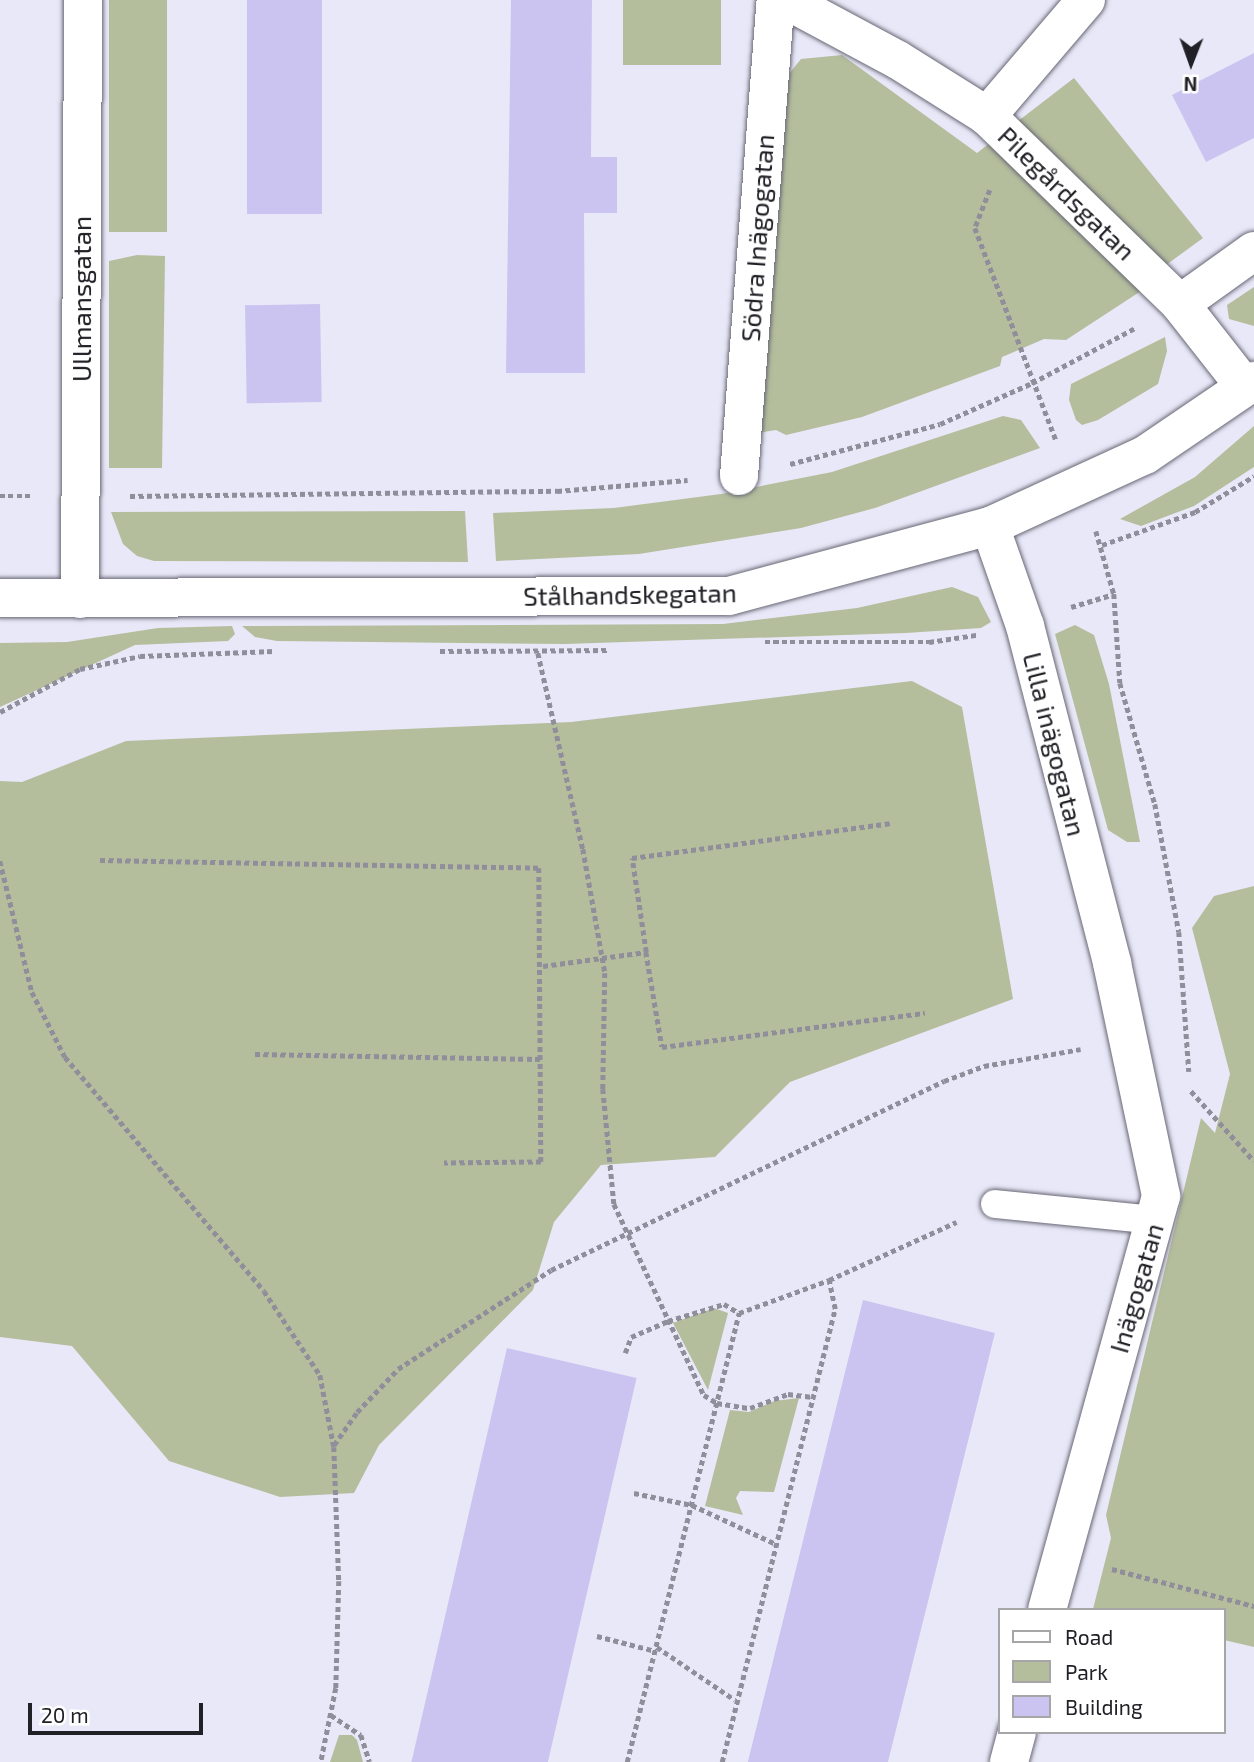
<!DOCTYPE html>
<meta charset="utf-8">
<style>
body{margin:0}
#map{position:relative;width:1254px;height:1762px;overflow:hidden;background:#e9e8f8;font-family:"Exo 2",sans-serif}
div>[style]{position:absolute}
.green>*{inset:0;background:#b4be9d;transform-origin:0 0}
.building>*{inset:0;background:#cbc4f0;transform-origin:0 0}
.path>*{height:4.5px;margin-top:-2.25px;transform-origin:0;background:repeating-linear-gradient(90deg,#8f8e9a 0 5px,transparent 0 8.5px)}
.roads{filter:drop-shadow(0 0 2px #686775) drop-shadow(0 0 2px #686775)}
.lane>*{height:28px;margin:-14px;padding:0 14px;transform-origin:14px;border-radius:14px;background:#fff}
.street>*{height:38px;margin:-19px;padding:0 19px;transform-origin:19px;border-radius:19px;background:#fff}
span{translate:-50% -50%;white-space:nowrap;text-align:center;line-height:1.15;-webkit-text-stroke:6px #fff;paint-order:stroke}
.street-label{font-size:26px;color:#212026}
.legend{position:absolute;left:998px;top:1608px;width:228px;height:126px;box-sizing:border-box;background:#fff;border:2px solid #a6a6a8;margin:0;padding:9px 12px;list-style:none;font-size:21px;color:#212026}
.legend li{display:flex;align-items:center;gap:14px;height:35px}
.legend b{width:35px;border:2px solid #a6a6a8}
.north{position:absolute;left:1156px;top:28px;width:70px;height:70px;-webkit-text-stroke:5px #fff;paint-order:stroke;rotate:181deg;font-size:19px;font-weight:700;line-height:28px;text-align:center;color:#212026}
.north::after{content:'';display:block;margin:auto;width:24px;height:32px;background:#212026;clip-path:polygon(50% 0,100% 100%,50% 72%,0 100%)}
.scale{position:absolute;left:28px;top:1703px;width:175px;height:32px;box-sizing:border-box;border:4px solid #212026;border-top:0;padding-left:9px;font-size:21px;line-height:24px;white-space:nowrap;color:#212026;-webkit-text-stroke:5px #fff;paint-order:stroke}
</style>
<div id="map">
<div class="green">
<i style="left:109px;top:0;width:58px;height:232px"></i>
<i style="left:623px;top:0;width:98px;height:65px"></i>
<i style="clip-path:polygon(842px 55px,977px 153px,1074px 78px,1203px 238px,1136px 287px,1141px 291px,1066px 340px,1044px 339px,1002px 357px,1000px 366px,862px 417px,786px 435px,776px 430px,757px 433px,779px 86px,801px 59px)"></i>
<i style="clip-path:polygon(137px 255px,165px 256px,162px 468px,109px 468px,109px 261px)"></i>
<i style="clip-path:polygon(1254px 287px,1254px 326px,1229px 319px,1227px 305px)"></i>
<i style="clip-path:polygon(1165px 337px,1167px 351px,1158px 384px,1098px 420px,1082px 425px,1076px 420px,1069px 400px,1071px 384px)"></i>
<i style="clip-path:polygon(1003px 416px,1021px 420px,1040px 448px,875px 508px,801px 528px,639px 554px,496px 561px,493px 513px,614px 508px,721px 494px,832px 472px)"></i>
<i style="clip-path:polygon(1254px 426px,1254px 467px,1194px 506px,1170px 515px,1141px 526px,1120px 519px,1195px 477px)"></i>
<i style="clip-path:polygon(465px 511px,468px 562px,154px 561px,137px 556px,123px 544px,111px 512px)"></i>
<i style="clip-path:polygon(952px 587px,978px 597px,991px 622px,981px 628px,906px 633px,564px 644px,277px 641px,255px 637px,242px 626px,723px 624px,857px 608px)"></i>
<i style="clip-path:polygon(1075px 625px,1094px 635px,1109px 684px,1140px 842px,1127px 842px,1108px 830px,1055px 634px)"></i>
<i style="clip-path:polygon(232px 626px,235px 634px,228px 641px,135px 645px,0 707px,0 643px,67px 642px,158px 628px)"></i>
<i style="clip-path:polygon(912px 681px,962px 707px,1013px 999px,790px 1082px,715px 1157px,601px 1165px,554px 1222px,533px 1290px,379px 1445px,354px 1493px,280px 1497px,169px 1461px,72px 1346px,0 1337px,0 781px,22px 782px,126px 741px,571px 722px)"></i>
<i style="clip-path:polygon(1254px 886px,1254px 1647px,1224px 1640px,1224px 1610px,1093px 1609px,1111px 1538px,1106px 1515px,1201px 1118px,1215px 1133px,1230px 1074px,1192px 928px,1214px 896px)"></i>
<i style="clip-path:polygon(714px 1308px,728px 1313px,708px 1390px,673px 1323px)"></i>
<i style="clip-path:polygon(799px 1398px,774px 1492px,740px 1491px,736px 1498px,743px 1515px,705px 1506px,730px 1410px,749px 1412px,774px 1401px)"></i>
<i style="clip-path:polygon(339px 1735px,352px 1735px,357px 1740px,363px 1762px,330px 1762px)"></i>
</div>
<div class="building">
<i style="left:247px;top:0;width:75px;height:214px"></i>
<i style="clip-path:polygon(511px 0,592px 0,591px 157px,617px 157px,617px 213px,584px 213px,585px 373px,506px 373px)"></i>
<i style="clip-path:polygon(1254px 53px,1254px 138px,1206px 162px,1172px 95px)"></i>
<i style="left:320px;top:304px;width:98px;height:75px;rotate:89deg"></i>
<i style="left:863px;top:1300px;width:136px;height:476px;rotate:14deg"></i>
<i style="left:507px;top:1348px;width:133px;height:426px;rotate:13deg"></i>
</div>
<div class="path">
<i style="left:990px;top:190px;width:41px;rotate:111.5deg"></i>
<i style="left:975px;top:228px;width:227px;rotate:69.1deg"></i>
<i style="left:790px;top:464px;width:155px;rotate:-14.9deg"></i>
<i style="left:940px;top:424px;width:101px;rotate:-24deg"></i>
<i style="left:1032px;top:383px;width:117px;rotate:-28.1deg"></i>
<i style="left:0;top:496px;width:31px"></i>
<i style="left:130px;top:496px;width:427px;rotate:-0.7deg"></i>
<i style="left:557px;top:491px;width:131px;rotate:-4.8deg"></i>
<i style="left:1096px;top:531px;width:66px;rotate:74.1deg"></i>
<i style="left:1114px;top:594px;width:89px;rotate:86.1deg"></i>
<i style="left:1120px;top:683px;width:126px;rotate:73.9deg"></i>
<i style="left:1155px;top:804px;width:130px;rotate:79.4deg"></i>
<i style="left:1179px;top:932px;width:140px;rotate:85.9deg"></i>
<i style="left:1102px;top:545px;width:99px;rotate:-19.5deg"></i>
<i style="left:1195px;top:512px;width:69px;rotate:-31.4deg"></i>
<i style="left:1071px;top:607px;width:45px;rotate:-16.8deg"></i>
<i style="left:765px;top:642px;width:164px"></i>
<i style="left:929px;top:642px;width:48px;rotate:-8.5deg"></i>
<i style="left:440px;top:651px;width:170px;rotate:-0.3deg"></i>
<i style="left:538px;top:653px;width:201px;rotate:77.1deg"></i>
<i style="left:583px;top:849px;width:126px;rotate:79.9deg"></i>
<i style="left:605px;top:973px;width:116px;rotate:91deg"></i>
<i style="left:603px;top:1089px;width:116px;rotate:84.5deg"></i>
<i style="left:614px;top:1204px;width:211px;rotate:64.8deg"></i>
<i style="left:704px;top:1395px;width:15px;rotate:32deg"></i>
<i style="left:717px;top:1403px;width:33px;rotate:9deg"></i>
<i style="left:750px;top:1408px;width:40px;rotate:-20.2deg"></i>
<i style="left:788px;top:1394px;width:25px;rotate:7deg"></i>
<i style="left:0;top:712px;width:91px;rotate:-28.3deg"></i>
<i style="left:80px;top:669px;width:61px;rotate:-12.2deg"></i>
<i style="left:140px;top:656px;width:134px;rotate:-2.1deg"></i>
<i style="left:100px;top:860px;width:439px;rotate:1deg"></i>
<i style="left:539px;top:868px;width:294px;rotate:89.6deg"></i>
<i style="left:541px;top:1162px;width:97px;rotate:179.4deg"></i>
<i style="left:0;top:861px;width:135px;rotate:76.3deg"></i>
<i style="left:32px;top:992px;width:73px;rotate:63.1deg"></i>
<i style="left:65px;top:1057px;width:307px;rotate:49.6deg"></i>
<i style="left:264px;top:1291px;width:101px;rotate:56.3deg"></i>
<i style="left:320px;top:1375px;width:73px;rotate:79deg"></i>
<i style="left:334px;top:1447px;width:134px;rotate:87.9deg"></i>
<i style="left:339px;top:1581px;width:107px;rotate:91.6deg"></i>
<i style="left:336px;top:1688px;width:76px;rotate:101.5deg"></i>
<i style="left:646px;top:952px;width:95px;rotate:-98.5deg"></i>
<i style="left:632px;top:858px;width:260px;rotate:-7.7deg"></i>
<i style="left:543px;top:966px;width:104px;rotate:-7.7deg"></i>
<i style="left:646px;top:952px;width:96px;rotate:80.4deg"></i>
<i style="left:662px;top:1047px;width:265px;rotate:-7.4deg"></i>
<i style="left:255px;top:1054px;width:287px;rotate:1deg"></i>
<i style="left:1191px;top:1091px;width:94px;rotate:48deg"></i>
<i style="left:625px;top:1353px;width:17px;rotate:-69deg"></i>
<i style="left:631px;top:1337px;width:40px;rotate:-23.4deg"></i>
<i style="left:668px;top:1321px;width:59px;rotate:-16.9deg"></i>
<i style="left:724px;top:1304px;width:17px;rotate:31deg"></i>
<i style="left:334px;top:1445px;width:40px;rotate:-55.1deg"></i>
<i style="left:357px;top:1412px;width:59px;rotate:-46.4deg"></i>
<i style="left:398px;top:1369px;width:182px;rotate:-32.9deg"></i>
<i style="left:551px;top:1270px;width:436px;rotate:-25.7deg"></i>
<i style="left:944px;top:1081px;width:43px;rotate:-20.6deg"></i>
<i style="left:984px;top:1066px;width:98px;rotate:-9.9deg"></i>
<i style="left:634px;top:1493px;width:59px;rotate:11.7deg"></i>
<i style="left:692px;top:1505px;width:95px;rotate:24.9deg"></i>
<i style="left:1112px;top:1569px;width:147px;rotate:14.6deg"></i>
<i style="left:597px;top:1636px;width:61px;rotate:14.3deg"></i>
<i style="left:657px;top:1647px;width:94px;rotate:34.2deg"></i>
<i style="left:331px;top:1715px;width:36px;rotate:34deg"></i>
<i style="left:361px;top:1735px;width:28px;rotate:72deg"></i>
<i style="left:627px;top:1762px;width:463px;rotate:-76deg"></i>
<i style="left:739px;top:1313px;width:96px;rotate:-20.1deg"></i>
<i style="left:829px;top:1280px;width:140px;rotate:-24.5deg"></i>
<i style="left:722px;top:1762px;width:467px;rotate:-76deg"></i>
<i style="left:835px;top:1309px;width:30px;rotate:-102deg"></i>
</div>
<div class="roads">
<div class="lane">
<i style="left:995px;top:1204px;width:161px;rotate:5.7deg"></i>
</div>
<div class="street">
<i style="left:786px;top:0;width:127px;rotate:28.2deg"></i>
<i style="left:898px;top:60px;width:105px;rotate:32.2deg"></i>
<i style="left:1086px;top:0;width:153px;rotate:130.5deg"></i>
<i style="left:987px;top:116px;width:269px;rotate:44.2deg"></i>
<i style="left:1180px;top:304px;width:105px;rotate:51.9deg"></i>
<i style="left:1180px;top:304px;width:91px;rotate:-35.6deg"></i>
<i style="left:739px;top:476px;width:477px;rotate:-85.6deg"></i>
<i style="left:990px;top:526px;width:106px;rotate:70.7deg"></i>
<i style="left:1025px;top:626px;width:348px;rotate:75.5deg"></i>
<i style="left:1112px;top:963px;width:238px;rotate:78.1deg"></i>
<i style="left:1161px;top:1196px;width:429px;rotate:105.4deg"></i>
<i style="left:0;top:598px;width:729px;rotate:-0.16deg"></i>
<i style="left:729px;top:596px;width:270px;rotate:-15deg"></i>
<i style="left:990px;top:526px;width:170px;rotate:-24.6deg"></i>
<i style="left:1145px;top:455px;width:132px;rotate:-34.2deg"></i>
<i style="left:80px;top:599px;width:599px;rotate:-89.71deg"></i>
<i style="left:1009px;top:1762px;width:31px;rotate:-75deg"></i>
</div>
</div>
<div class="street-label">
<span style="left:1067px;top:193px;rotate:44deg">Pilegårdsgatan</span>
<span style="left:757px;top:238px;rotate:-86deg">Södra Inägogatan</span>
<span style="left:81px;top:299px;rotate:-90deg">Ullmansgatan</span>
<span style="left:630px;top:594px;rotate:-1deg">Stålhandskegatan</span>
<span style="left:1055px;top:744px;rotate:76deg">Lilla inägogatan</span>
<span style="left:1136px;top:1288px;rotate:-74deg">Inägogatan</span>
</div>
<ul class="legend">
<li><b style="height:9px;background:#fff"></b>Road</li>
<li><b style="height:19px;background:#b4be9d"></b>Park</li>
<li><b style="height:19px;background:#cbc4f0"></b>Building</li>
</ul>
<div class="north">N</div>
<div class="scale">20 m</div>
</div>
